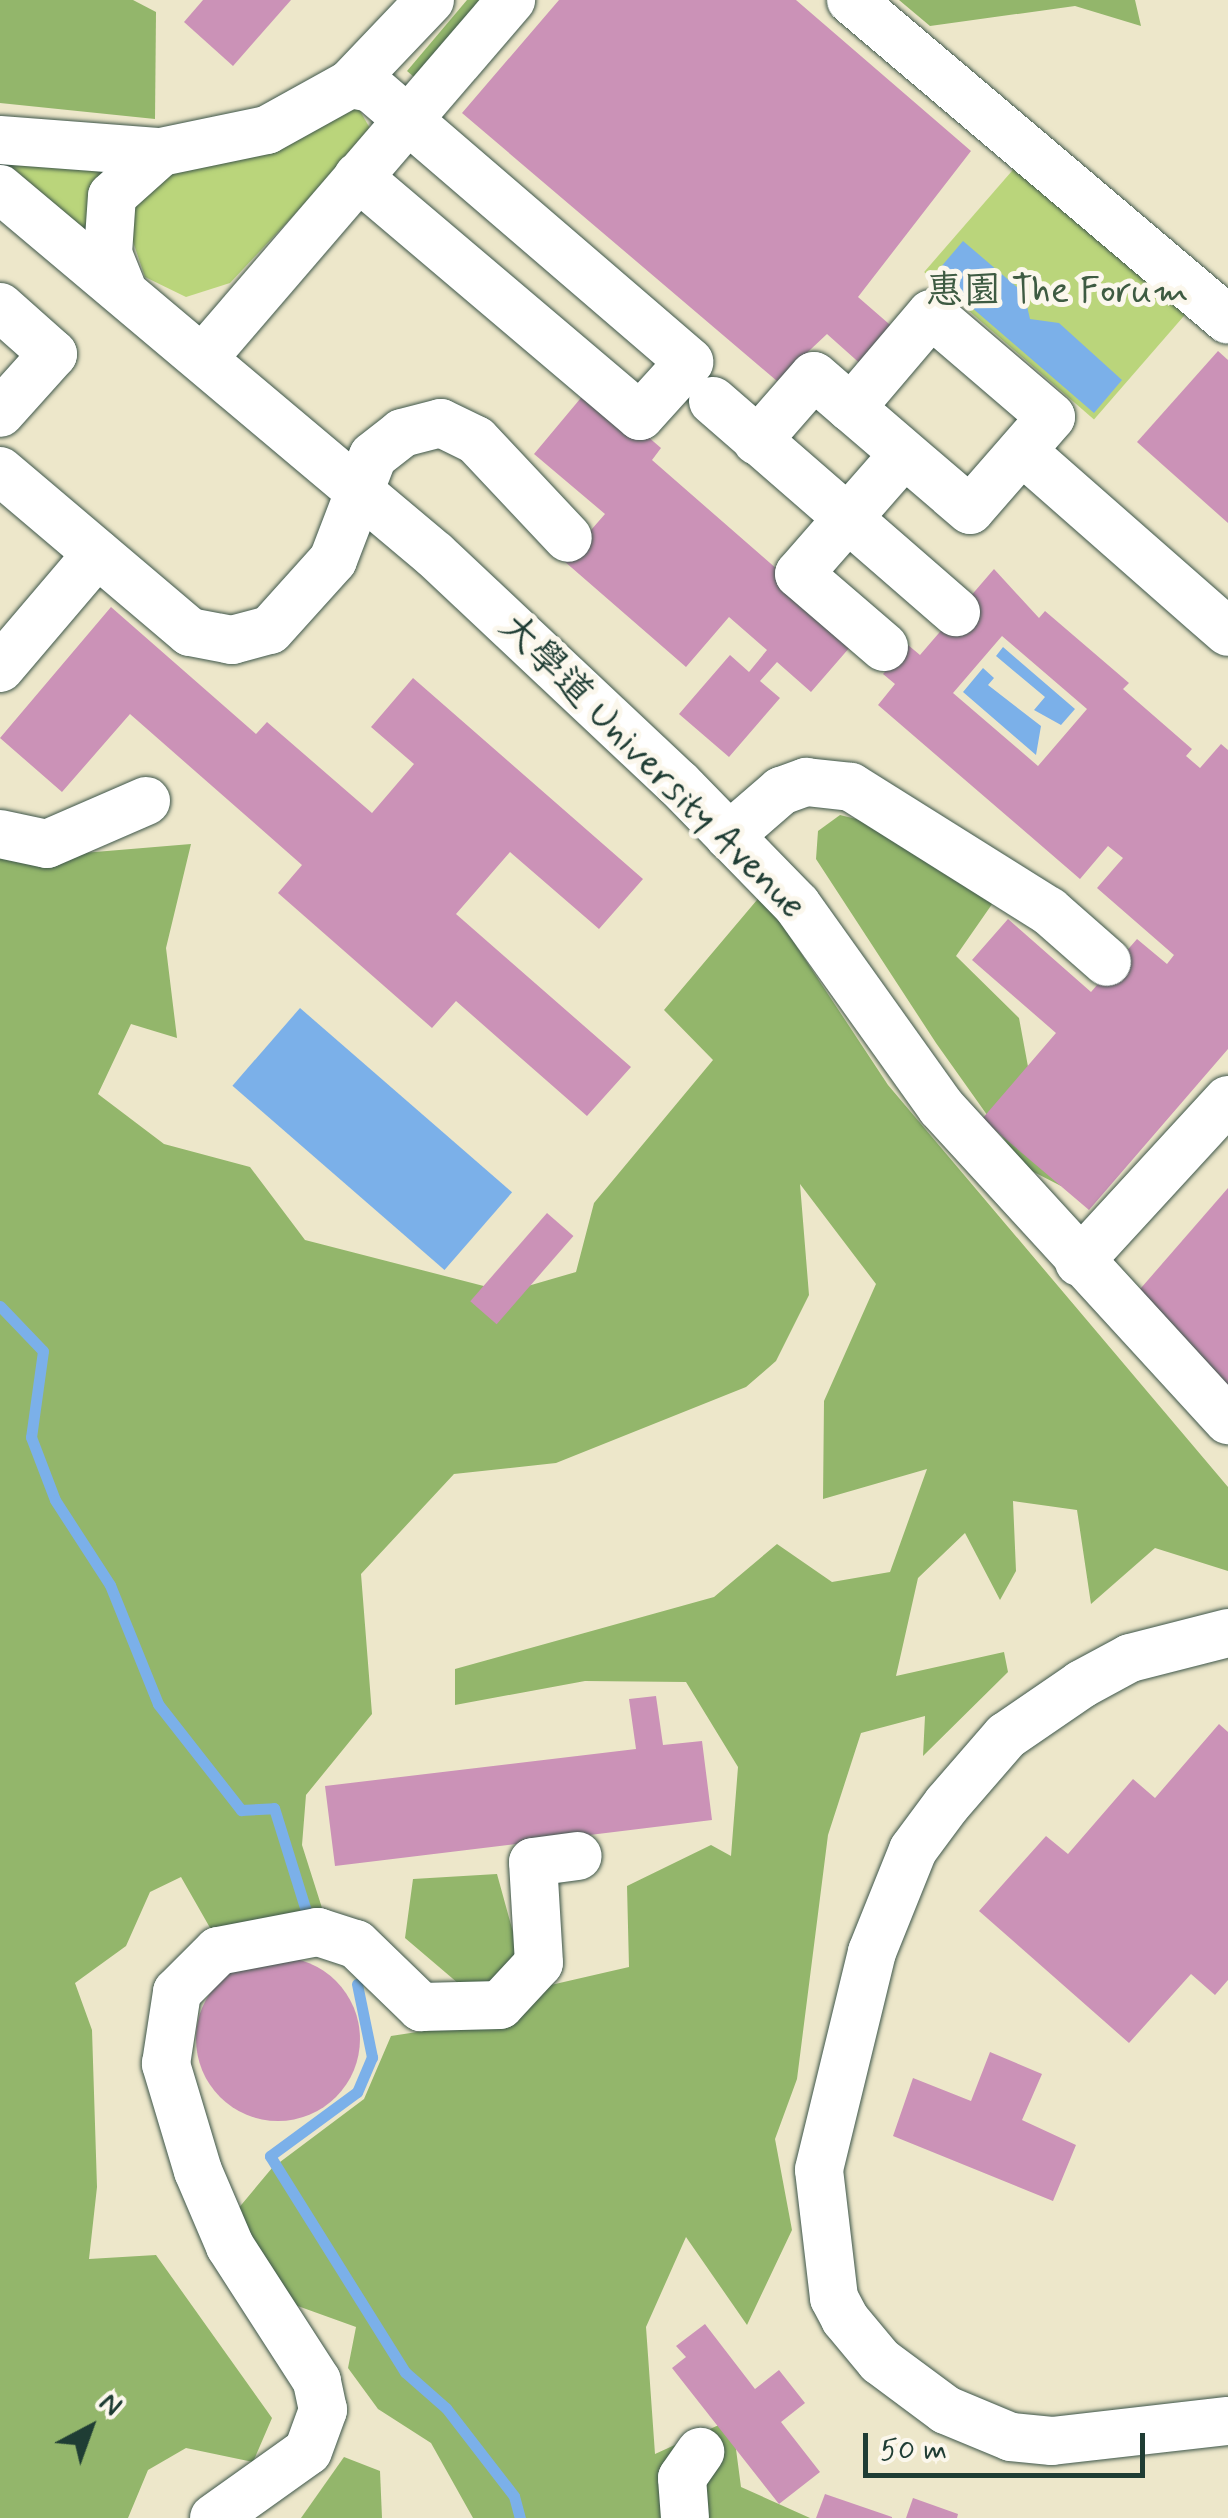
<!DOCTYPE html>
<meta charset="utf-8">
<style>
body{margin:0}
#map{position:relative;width:1228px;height:2518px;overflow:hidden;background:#ede7ca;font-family:Mynerve,"LXGW WenKai TC",sans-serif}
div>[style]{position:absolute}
.green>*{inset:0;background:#bad57b;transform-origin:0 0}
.forest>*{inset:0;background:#93b66b}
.water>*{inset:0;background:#7bb0e9;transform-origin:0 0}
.stream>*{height:11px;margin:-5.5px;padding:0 5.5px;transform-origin:5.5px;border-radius:5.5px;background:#7bb0e9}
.building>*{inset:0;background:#cb92b7;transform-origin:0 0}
.round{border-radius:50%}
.roads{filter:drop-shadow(0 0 2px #3e564a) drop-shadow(0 0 2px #3e564a)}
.minor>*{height:48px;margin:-24px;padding:0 24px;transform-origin:24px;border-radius:24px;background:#fff}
span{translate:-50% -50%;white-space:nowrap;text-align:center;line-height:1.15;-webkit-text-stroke:10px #fbf7ec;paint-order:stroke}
.park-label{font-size:38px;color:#3e5b42}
.street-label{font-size:38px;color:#1f3d34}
.north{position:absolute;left:40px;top:2378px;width:100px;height:100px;-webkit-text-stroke:8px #fbf7ec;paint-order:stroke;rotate:41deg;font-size:28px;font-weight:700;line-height:40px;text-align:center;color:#1f3d34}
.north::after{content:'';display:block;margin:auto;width:35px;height:45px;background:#1f3d34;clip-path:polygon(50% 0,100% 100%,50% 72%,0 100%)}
.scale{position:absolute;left:863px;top:2433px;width:282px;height:45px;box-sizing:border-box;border:5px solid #1f3d34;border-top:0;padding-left:12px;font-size:30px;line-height:35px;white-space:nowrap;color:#1f3d34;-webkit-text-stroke:8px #fbf7ec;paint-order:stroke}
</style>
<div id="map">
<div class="green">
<i style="clip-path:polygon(341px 108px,359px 109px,372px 132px,230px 283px,186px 297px,145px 277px,124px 215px,144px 182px)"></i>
<i style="clip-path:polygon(1px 158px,105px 163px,91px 226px,83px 228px)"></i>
<i style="left:1018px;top:164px;width:225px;height:143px;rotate:41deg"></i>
</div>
<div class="forest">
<i style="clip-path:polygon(0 0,133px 0,156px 12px,155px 119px,0 103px)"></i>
<i style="clip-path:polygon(467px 0,503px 0,428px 89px,407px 71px)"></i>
<i style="clip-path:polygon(899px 0,1135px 0,1141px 26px,1075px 6px,930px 26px)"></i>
<i style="clip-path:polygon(840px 815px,916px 834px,997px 897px,956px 956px,1019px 1018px,1029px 1072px,1091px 1181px,1061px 1186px,1024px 1167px,936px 1043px,816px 859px,818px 831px)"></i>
<i style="clip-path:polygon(191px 844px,166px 948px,177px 1038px,131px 1024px,98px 1094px,164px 1144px,250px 1167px,305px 1240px,507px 1292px,576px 1272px,594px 1203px,713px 1060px,664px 1010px,762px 894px,888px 1085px,1228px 1487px,1228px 1571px,1155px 1548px,1091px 1604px,1077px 1510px,1013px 1501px,1016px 1571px,1000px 1600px,965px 1533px,918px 1578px,896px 1676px,1004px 1652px,1008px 1672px,923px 1756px,925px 1716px,861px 1733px,828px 1835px,797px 2079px,775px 2139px,792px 2230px,747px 2325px,686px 2237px,646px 2327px,655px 2454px,732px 2419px,741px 2487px,810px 2518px,473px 2518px,431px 2443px,378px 2409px,348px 2368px,356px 2327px,248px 2288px,232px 2216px,272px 2168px,364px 2099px,391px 2036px,469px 2024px,479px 2001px,405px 1938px,413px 1879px,497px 1874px,529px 1990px,629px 1967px,627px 1886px,711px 1845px,731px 1856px,738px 1767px,686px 1682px,585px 1681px,455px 1705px,455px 1669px,714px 1597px,777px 1544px,832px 1582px,890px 1572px,927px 1469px,823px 1499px,824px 1401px,876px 1284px,800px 1184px,809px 1295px,776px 1361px,746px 1387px,556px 1463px,454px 1474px,361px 1574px,372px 1714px,306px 1795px,302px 1845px,335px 1949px,225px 1954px,181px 1877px,150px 1892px,126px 1946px,75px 1983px,92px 2030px,97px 2187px,89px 2259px,156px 2255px,272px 2418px,253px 2462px,186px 2448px,148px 2470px,128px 2518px,0 2518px,0 846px,35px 857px)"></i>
<i style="clip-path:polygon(344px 2457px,380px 2471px,382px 2518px,301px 2518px)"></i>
</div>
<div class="water">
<i style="clip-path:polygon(963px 241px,1024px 293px,1030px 319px,1059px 323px,1122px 380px,1094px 413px,934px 275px)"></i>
<i style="clip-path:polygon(1003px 647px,1075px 709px,1061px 725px,1034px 710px,1045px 697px,996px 656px)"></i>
<i style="clip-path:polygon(983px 668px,994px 678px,988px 685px,1041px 726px,1036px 755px,963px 692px)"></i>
<i style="left:300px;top:1008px;width:281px;height:103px;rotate:41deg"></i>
</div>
<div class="stream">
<i style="left:0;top:1306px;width:62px;rotate:46.3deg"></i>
<i style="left:43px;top:1351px;width:87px;rotate:97.9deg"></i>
<i style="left:31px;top:1437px;width:67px;rotate:69.1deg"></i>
<i style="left:55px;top:1500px;width:101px;rotate:57.1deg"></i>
<i style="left:110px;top:1585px;width:128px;rotate:68deg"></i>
<i style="left:158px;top:1704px;width:135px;rotate:51.9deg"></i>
<i style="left:241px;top:1810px;width:33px;rotate:-3deg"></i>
<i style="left:274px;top:1808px;width:114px;rotate:72.7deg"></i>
<i style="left:357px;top:1984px;width:75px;rotate:78.4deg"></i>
<i style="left:372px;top:2057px;width:38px;rotate:113deg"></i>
<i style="left:357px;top:2092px;width:108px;rotate:143.7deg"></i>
<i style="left:270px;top:2156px;width:255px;rotate:58deg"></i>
<i style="left:405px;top:2372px;width:55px;rotate:41.3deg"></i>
<i style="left:446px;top:2408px;width:111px;rotate:52.3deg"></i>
<i style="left:514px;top:2496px;width:23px;rotate:75deg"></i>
</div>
<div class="building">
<i style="clip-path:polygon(203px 0,291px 0,233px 66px,184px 22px)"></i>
<i style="clip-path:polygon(559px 0,796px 0,971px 151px,858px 297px,896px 330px,864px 367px,827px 334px,777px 381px,462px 113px)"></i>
<i style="clip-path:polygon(1218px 351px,1228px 360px,1228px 523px,1137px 442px)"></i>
<i style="clip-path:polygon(590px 387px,661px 448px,652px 460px,857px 639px,811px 692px,777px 662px,760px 681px,780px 698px,729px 757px,679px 714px,730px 655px,749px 672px,767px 650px,729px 617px,686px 667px,564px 561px,605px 514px,534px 454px)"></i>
<i style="clip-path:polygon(evenodd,994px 569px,1039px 618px,1045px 611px,1129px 683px,1123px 689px,1192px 749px,1186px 756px,1200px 768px,1221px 744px,1228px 750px,1228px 1049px,1089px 1210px,982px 1119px,1056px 1033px,972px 960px,1008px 919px,1091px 992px,1137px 939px,1167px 964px,1174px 955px,1097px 888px,1123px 858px,1108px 846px,1080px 879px,878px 705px,895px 684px,883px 674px,908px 645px,920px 655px,994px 569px,1002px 636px,1087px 709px,1038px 766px,953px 693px,1002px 636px)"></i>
<i style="clip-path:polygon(111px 607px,256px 734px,267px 722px,372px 813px,414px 764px,371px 727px,413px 678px,643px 879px,599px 929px,510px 852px,456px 914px,631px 1067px,587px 1116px,456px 1001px,432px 1028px,278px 893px,302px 865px,130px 714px,62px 792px,0 738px)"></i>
<i style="clip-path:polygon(1228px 1188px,1228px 1393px,1128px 1303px)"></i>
<i style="left:547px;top:1213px;width:35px;height:117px;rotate:41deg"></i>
<i style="clip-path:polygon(656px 1696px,663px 1745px,702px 1741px,712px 1820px,335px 1866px,325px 1786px,636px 1749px,629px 1699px)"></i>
<i style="clip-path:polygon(1219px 1724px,1228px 1732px,1228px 1980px,1215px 1995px,1191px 1974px,1129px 2043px,979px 1911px,1046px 1836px,1068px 1854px,1133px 1779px,1155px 1798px)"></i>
<i class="round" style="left:196px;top:1957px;width:164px;height:164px"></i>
<i style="clip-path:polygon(990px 2052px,1042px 2074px,1022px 2120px,1076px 2145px,1053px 2201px,893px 2136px,913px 2078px,971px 2101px)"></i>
<i style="clip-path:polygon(705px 2324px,755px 2389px,779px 2370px,805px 2403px,781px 2422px,820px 2472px,779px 2504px,672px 2368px,686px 2357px,676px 2346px)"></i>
<i style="clip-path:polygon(825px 2494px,892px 2517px,892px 2518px,816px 2518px)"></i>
<i style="clip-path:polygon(913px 2498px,958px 2514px,957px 2518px,906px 2518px)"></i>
</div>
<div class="roads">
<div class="minor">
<i style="left:851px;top:0;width:494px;rotate:40.3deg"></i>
<i style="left:350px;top:84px;width:21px;rotate:11deg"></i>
<i style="left:371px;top:88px;width:420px;rotate:40.7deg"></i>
<i style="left:689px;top:362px;width:73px;rotate:132.2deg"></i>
<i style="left:640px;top:416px;width:370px;rotate:-139.7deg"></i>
<i style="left:0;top:140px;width:161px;rotate:4.3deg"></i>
<i style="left:161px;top:152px;width:108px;rotate:-11.7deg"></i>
<i style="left:267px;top:130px;width:95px;rotate:-29deg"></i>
<i style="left:350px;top:84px;width:116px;rotate:-46.4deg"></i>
<i style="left:0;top:189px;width:568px;rotate:40.08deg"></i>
<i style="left:435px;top:555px;width:333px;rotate:43.2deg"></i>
<i style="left:678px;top:783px;width:170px;rotate:45.7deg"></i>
<i style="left:797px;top:905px;width:248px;rotate:54.5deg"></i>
<i style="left:941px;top:1107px;width:425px;rotate:47.5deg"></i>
<i style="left:121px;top:286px;width:35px;rotate:-112deg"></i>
<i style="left:108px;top:253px;width:57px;rotate:-86deg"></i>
<i style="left:112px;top:196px;width:66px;rotate:-41.9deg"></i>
<i style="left:0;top:307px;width:71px;rotate:41.6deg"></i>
<i style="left:53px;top:354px;width:79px;rotate:131.9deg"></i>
<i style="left:931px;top:314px;width:158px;rotate:40.6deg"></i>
<i style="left:1051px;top:417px;width:123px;rotate:131.1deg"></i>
<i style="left:970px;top:510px;width:157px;rotate:-139.4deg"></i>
<i style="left:851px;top:408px;width:123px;rotate:-49.6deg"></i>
<i style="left:204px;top:357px;width:471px;rotate:-49.3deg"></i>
<i style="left:713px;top:401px;width:322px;rotate:41deg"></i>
<i style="left:757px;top:441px;width:86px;rotate:-48.8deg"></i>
<i style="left:814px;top:376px;width:49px;rotate:40.9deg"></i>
<i style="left:1022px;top:451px;width:274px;rotate:41.3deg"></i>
<i style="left:0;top:471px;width:249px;rotate:40.3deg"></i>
<i style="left:190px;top:632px;width:43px;rotate:10.8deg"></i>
<i style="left:232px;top:640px;width:39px;rotate:-15deg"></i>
<i style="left:270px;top:630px;width:94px;rotate:-48deg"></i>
<i style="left:333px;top:560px;width:111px;rotate:-69deg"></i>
<i style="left:373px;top:456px;width:37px;rotate:-38deg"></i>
<i style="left:402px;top:433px;width:40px;rotate:-14.4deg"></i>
<i style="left:441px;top:423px;width:39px;rotate:26deg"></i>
<i style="left:476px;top:440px;width:134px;rotate:46.8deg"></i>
<i style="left:884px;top:647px;width:112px;rotate:-139.3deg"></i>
<i style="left:799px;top:574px;width:159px;rotate:-48.8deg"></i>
<i style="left:0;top:668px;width:150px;rotate:-49.6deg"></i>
<i style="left:0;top:834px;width:48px;rotate:12deg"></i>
<i style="left:47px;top:844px;width:108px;rotate:-23.5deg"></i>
<i style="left:729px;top:836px;width:69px;rotate:-40.9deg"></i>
<i style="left:781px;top:791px;width:27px;rotate:-20deg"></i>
<i style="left:806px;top:782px;width:45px;rotate:6.3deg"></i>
<i style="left:851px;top:787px;width:234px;rotate:32.1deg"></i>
<i style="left:1049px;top:911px;width:77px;rotate:41.3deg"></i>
<i style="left:1079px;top:1262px;width:220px;rotate:-47.4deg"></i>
<i style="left:1228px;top:1633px;width:101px;rotate:165.7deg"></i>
<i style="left:1130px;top:1658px;width:55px;rotate:151.6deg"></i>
<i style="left:1082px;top:1684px;width:92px;rotate:145.6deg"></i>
<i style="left:1006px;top:1736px;width:90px;rotate:130.9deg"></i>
<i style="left:947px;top:1804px;width:57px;rotate:126.5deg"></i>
<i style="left:913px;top:1850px;width:110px;rotate:111.9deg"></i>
<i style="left:872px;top:1952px;width:224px;rotate:103.7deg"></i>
<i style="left:819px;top:2170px;width:129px;rotate:83.3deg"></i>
<i style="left:834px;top:2298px;width:24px;rotate:62deg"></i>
<i style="left:845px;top:2319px;width:55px;rotate:50.2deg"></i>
<i style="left:880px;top:2361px;width:82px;rotate:36.6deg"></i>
<i style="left:946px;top:2410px;width:70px;rotate:22.6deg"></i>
<i style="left:1011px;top:2437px;width:41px;rotate:5.6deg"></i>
<i style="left:1052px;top:2441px;width:177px;rotate:-6.5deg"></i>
<i style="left:214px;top:2518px;width:115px;rotate:-35.5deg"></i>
<i style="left:308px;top:2451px;width:44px;rotate:-69.9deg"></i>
<i style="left:323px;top:2410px;width:30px;rotate:-102deg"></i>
<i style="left:317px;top:2381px;width:161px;rotate:-122.8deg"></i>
<i style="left:230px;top:2246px;width:82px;rotate:-113.1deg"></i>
<i style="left:198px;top:2171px;width:112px;rotate:-106.7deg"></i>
<i style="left:166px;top:2064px;width:73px;rotate:-81.3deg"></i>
<i style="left:177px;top:1992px;width:58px;rotate:-45deg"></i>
<i style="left:218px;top:1951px;width:102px;rotate:-10.8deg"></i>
<i style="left:318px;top:1932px;width:40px;rotate:18deg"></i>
<i style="left:356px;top:1944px;width:91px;rotate:44.1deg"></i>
<i style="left:421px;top:2007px;width:79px;rotate:-1.5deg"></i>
<i style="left:500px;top:2005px;width:57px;rotate:-47.1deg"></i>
<i style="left:539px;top:1963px;width:101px;rotate:-93.4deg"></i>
<i style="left:533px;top:1862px;width:45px;rotate:-7.6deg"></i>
<i style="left:685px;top:2518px;width:40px;rotate:-94.3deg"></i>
<i style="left:682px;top:2478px;width:32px;rotate:-55deg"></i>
</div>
</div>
<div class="park-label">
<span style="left:1057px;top:292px">惠園 The Forum</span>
</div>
<div class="street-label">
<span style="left:652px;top:767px;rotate:45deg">大學道 University Avenue</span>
</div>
<div class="north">N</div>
<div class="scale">50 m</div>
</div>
